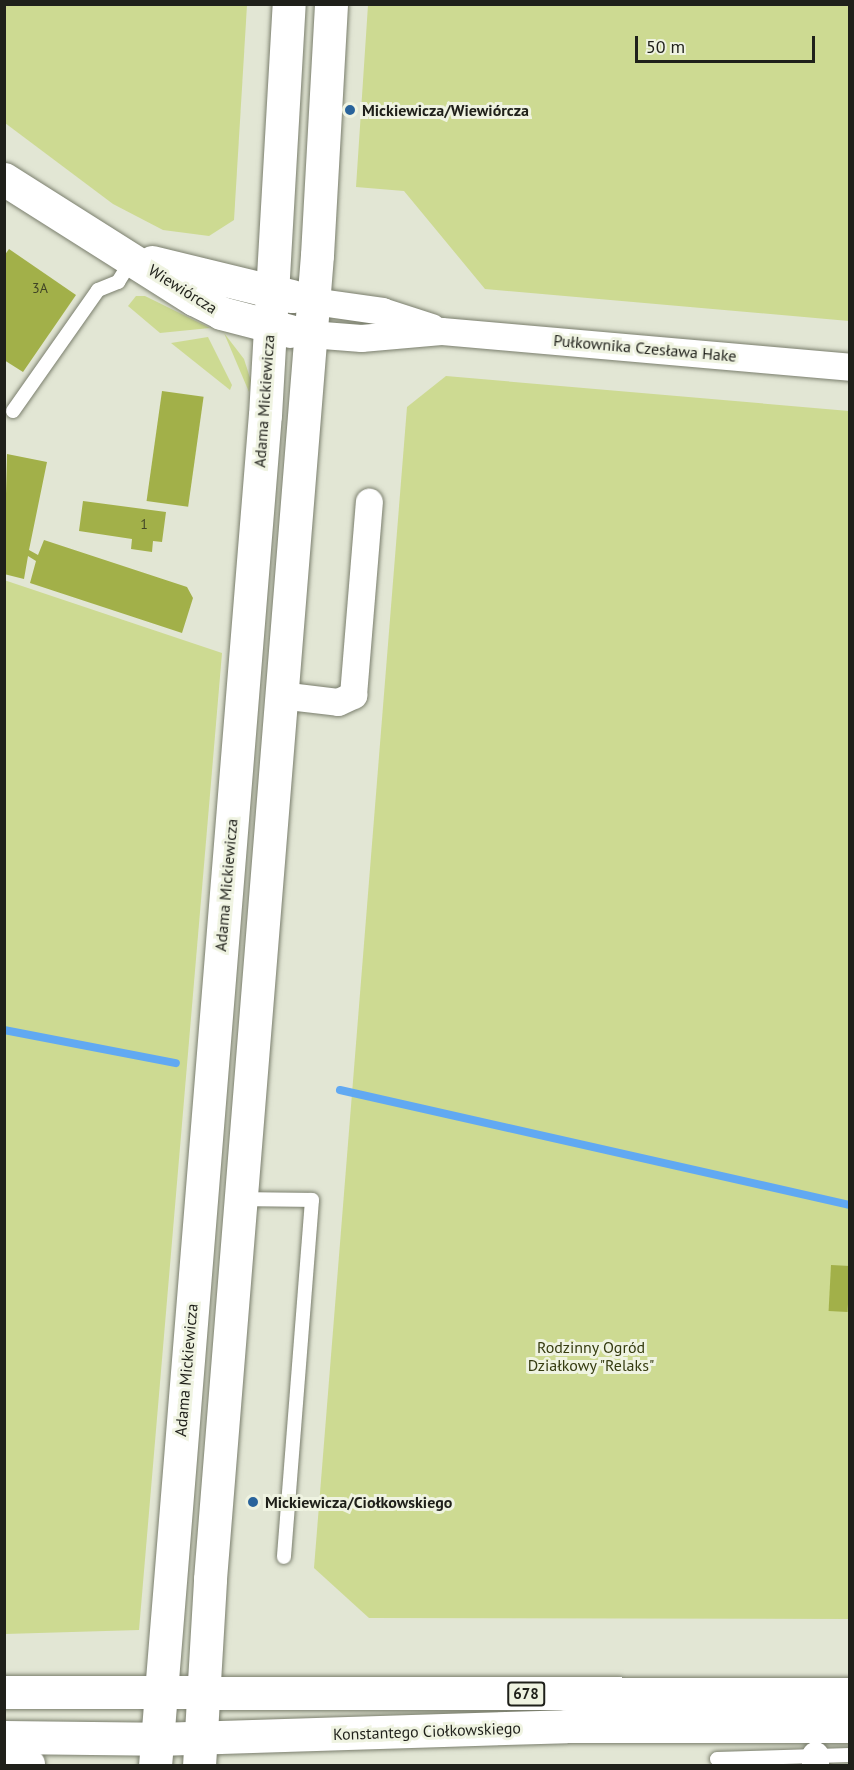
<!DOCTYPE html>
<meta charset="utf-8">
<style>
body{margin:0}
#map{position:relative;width:854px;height:1770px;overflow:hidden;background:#e2e6d4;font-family:"PT Sans",sans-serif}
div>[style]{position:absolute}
.green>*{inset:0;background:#cdda92}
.stream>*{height:8px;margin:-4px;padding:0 4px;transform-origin:4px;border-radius:4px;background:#61a9f2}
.building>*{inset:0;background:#a2b049;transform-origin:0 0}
.roads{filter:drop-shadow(0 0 2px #7a7e6d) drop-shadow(0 0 2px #7a7e6d)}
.service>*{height:14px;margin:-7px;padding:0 7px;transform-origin:7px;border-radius:7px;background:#fff}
.minor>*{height:27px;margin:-13.5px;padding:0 13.5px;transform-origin:13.5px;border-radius:13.5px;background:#fff}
.tertiary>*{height:33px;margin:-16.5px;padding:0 16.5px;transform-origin:16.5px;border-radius:16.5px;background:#fff}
.primary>*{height:33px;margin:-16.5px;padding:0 16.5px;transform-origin:16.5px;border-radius:16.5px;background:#fff}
.dots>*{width:16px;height:16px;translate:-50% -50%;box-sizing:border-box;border:3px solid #eff3e1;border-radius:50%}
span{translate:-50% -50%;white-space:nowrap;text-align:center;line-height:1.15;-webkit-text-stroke:6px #eff3e1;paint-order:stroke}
.number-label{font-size:14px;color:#404426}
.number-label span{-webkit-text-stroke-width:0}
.shield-label span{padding:2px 4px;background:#eff3e1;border:2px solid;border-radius:4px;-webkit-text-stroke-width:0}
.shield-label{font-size:15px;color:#1f201a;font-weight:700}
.poi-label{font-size:16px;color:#1f201a;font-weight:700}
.left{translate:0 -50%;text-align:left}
.street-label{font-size:16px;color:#1f201a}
.park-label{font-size:16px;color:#353b10}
.frame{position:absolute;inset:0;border:6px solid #1f201a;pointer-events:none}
.scale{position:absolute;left:635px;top:36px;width:180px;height:27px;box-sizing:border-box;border:3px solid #1f201a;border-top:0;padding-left:8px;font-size:18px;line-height:21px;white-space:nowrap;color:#1f201a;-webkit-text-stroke:4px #eff3e1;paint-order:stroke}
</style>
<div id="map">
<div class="green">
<i style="clip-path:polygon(4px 5px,247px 5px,234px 220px,209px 236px,163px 230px,113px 204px,5px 123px)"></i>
<i style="clip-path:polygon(368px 5px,849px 5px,849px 321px,485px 289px,404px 191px,356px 187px)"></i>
<i style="clip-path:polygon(136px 296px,145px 296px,210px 328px,160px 333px,128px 306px)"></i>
<i style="clip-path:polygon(224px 333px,244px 359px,251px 381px,249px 392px)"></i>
<i style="clip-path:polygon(208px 337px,232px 385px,230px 390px,171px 343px)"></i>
<i style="clip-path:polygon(446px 376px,849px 411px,849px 1619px,369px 1618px,314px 1568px,407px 407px)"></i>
<i style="clip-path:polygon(4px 580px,222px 653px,139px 1630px,5px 1634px)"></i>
</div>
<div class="stream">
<i style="left:4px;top:1030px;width:175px;rotate:10.9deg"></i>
<i style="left:340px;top:1090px;width:523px;rotate:12.71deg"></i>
</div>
<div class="building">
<i style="clip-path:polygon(9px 249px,76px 295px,23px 372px,4px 360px,4px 256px)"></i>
<i style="left:162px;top:391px;width:42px;height:111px;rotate:8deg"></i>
<i style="clip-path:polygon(7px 454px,47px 462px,29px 550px,38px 555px,44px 540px,187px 587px,193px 598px,182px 633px,30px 583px,36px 561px,28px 556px,24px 579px,4px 574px)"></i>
<i style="clip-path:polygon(83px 501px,166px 512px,162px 542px,153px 541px,152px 552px,131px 549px,132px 539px,79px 531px)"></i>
<i style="left:831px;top:1265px;width:19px;height:46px;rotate:3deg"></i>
</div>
<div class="roads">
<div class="service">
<i style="left:13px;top:411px;width:148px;rotate:-54.9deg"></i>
<i style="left:98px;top:290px;width:22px;rotate:-22deg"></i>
<i style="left:118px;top:282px;width:26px;rotate:-58deg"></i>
<i style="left:240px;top:1199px;width:72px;rotate:0.8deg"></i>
<i style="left:312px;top:1200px;width:358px;rotate:94.5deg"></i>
<i style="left:717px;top:1759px;width:133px;rotate:-1.7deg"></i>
</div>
<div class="minor">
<i style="left:313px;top:301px;width:70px;rotate:8.2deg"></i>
<i style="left:382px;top:311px;width:52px;rotate:18.1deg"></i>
<i style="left:310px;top:334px;width:51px;rotate:4.5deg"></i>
<i style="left:361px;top:338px;width:80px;rotate:-5deg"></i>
<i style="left:441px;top:331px;width:411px;rotate:5deg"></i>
<i style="left:280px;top:695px;width:58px;rotate:6.9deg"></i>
<i style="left:338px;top:702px;width:17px;rotate:-25deg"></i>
<i style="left:353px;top:695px;width:194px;rotate:-85.3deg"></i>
<i style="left:4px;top:1762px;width:27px;rotate:2deg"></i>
<i style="left:815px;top:1766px;width:11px;rotate:-90deg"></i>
</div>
<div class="tertiary">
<i style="left:4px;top:179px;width:225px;rotate:32.3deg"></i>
<i style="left:194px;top:299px;width:30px;rotate:27deg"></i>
<i style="left:221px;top:313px;width:71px;rotate:14.6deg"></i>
<i style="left:152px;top:262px;width:144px;rotate:13.7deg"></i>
<i style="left:155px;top:1766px;width:1355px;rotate:-85.35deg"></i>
<i style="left:265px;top:415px;width:412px;rotate:-86.7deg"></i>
<i style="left:199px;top:1766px;width:187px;rotate:-86.6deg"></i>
<i style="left:210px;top:1579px;width:1328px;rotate:-85.38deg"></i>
<i style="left:317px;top:255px;width:251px;rotate:-86.8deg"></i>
</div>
<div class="primary">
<i style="left:4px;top:1692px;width:846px;rotate:0.14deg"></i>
<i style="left:4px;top:1737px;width:153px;rotate:0.7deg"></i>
<i style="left:157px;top:1739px;width:409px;rotate:-1.8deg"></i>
<i style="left:566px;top:1726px;width:284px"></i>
</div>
</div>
<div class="dots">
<i style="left:350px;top:110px;background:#29639b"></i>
<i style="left:253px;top:1502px;background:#29639b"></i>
</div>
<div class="number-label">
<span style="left:40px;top:288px">3A</span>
<span style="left:144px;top:524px">1</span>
</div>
<div class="shield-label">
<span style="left:526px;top:1694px">678</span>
</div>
<div class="poi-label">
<span class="left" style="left:362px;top:110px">Mickiewicza/Wiewiórcza</span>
<span class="left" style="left:265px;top:1502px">Mickiewicza/Ciołkowskiego</span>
</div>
<div class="street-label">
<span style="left:183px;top:289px;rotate:32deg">Wiewiórcza</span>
<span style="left:645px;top:348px;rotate:5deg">Pułkownika Czesława Hake</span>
<span style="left:264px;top:401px;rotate:-86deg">Adama Mickiewicza</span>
<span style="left:226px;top:885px;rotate:-85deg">Adama Mickiewicza</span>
<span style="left:186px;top:1370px;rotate:-85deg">Adama Mickiewicza</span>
<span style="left:427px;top:1731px;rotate:-2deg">Konstantego Ciołkowskiego</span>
</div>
<div class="park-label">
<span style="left:591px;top:1356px">Rodzinny Ogród<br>Działkowy "Relaks"</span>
</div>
<div class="frame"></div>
<div class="scale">50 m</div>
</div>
